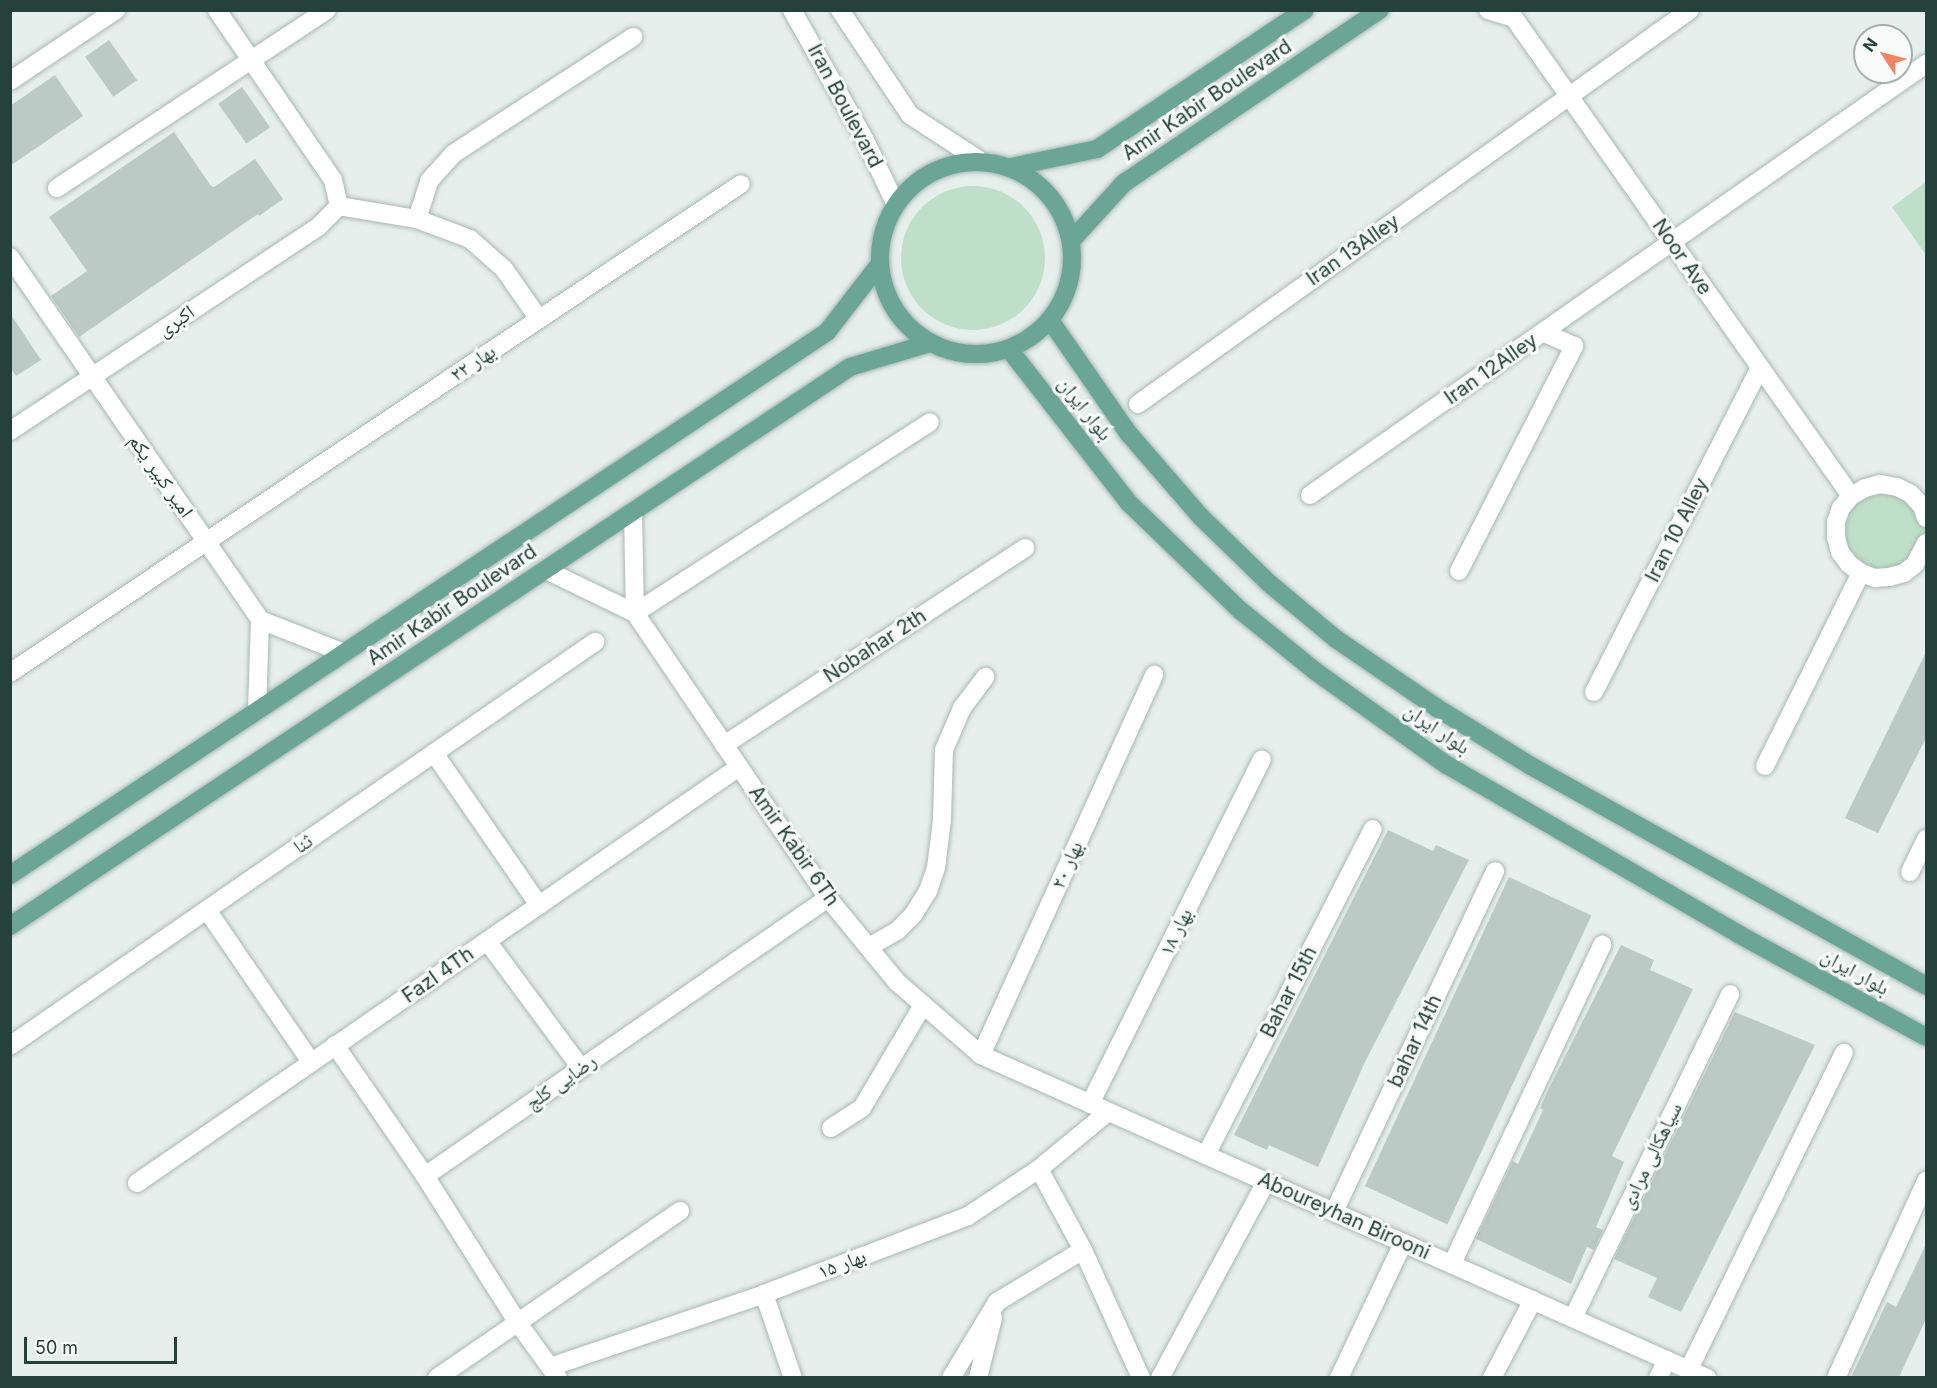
<!DOCTYPE html>
<meta charset="utf-8">
<style>
body{margin:0}
#map{position:relative;width:1937px;height:1388px;overflow:hidden;background:#e6efeb;font-family:Inter,"Noto Naskh Arabic",sans-serif}
div>[style]{position:absolute}
.green>*{inset:0;background:#bfe0c8}
.round{border-radius:50%}
.building>*{inset:0;background:#bbcac4;transform-origin:0 0}
.roads{filter:drop-shadow(0 0 2px #a8b8b2) drop-shadow(0 0 2px #a8b8b2)}
.minor>*{height:18px;margin:-9px;padding:0 9px;transform-origin:9px;border-radius:9px;background:#fff}
.tertiary>*{height:18px;margin:-9px;padding:0 9px;transform-origin:9px;border-radius:9px;background:#fff}
.secondary>*{height:18px;margin:-9px;padding:0 9px;transform-origin:9px;border-radius:9px;background:#fff}
.primary>*{height:18px;margin:-9px;padding:0 9px;transform-origin:9px;border-radius:9px;background:#6aa596}
.primary>.ring{margin:-9px;padding:0;box-sizing:content-box;background:none;border:18px solid #6aa596;border-radius:50%}
span{translate:-50% -50%;white-space:nowrap;text-align:center;line-height:1.15;-webkit-text-stroke:6px #f7fbf9;paint-order:stroke}
.street-label{font-size:20px;color:#24423a}
.frame{position:absolute;inset:0;border:12px solid #24423a;pointer-events:none}
.north{position:absolute;left:1853px;top:24px;width:60px;height:60px;box-sizing:border-box;background:#f7fbf9;border:2px solid #a3b1ad;border-radius:50%;rotate:306deg;font-size:16px;font-weight:700;line-height:24px;text-align:center;color:#24423a}
.north::after{content:'';display:block;margin:auto;width:21px;height:27px;background:#f4845f;clip-path:polygon(50% 0,100% 100%,50% 72%,0 100%)}
.scale{position:absolute;left:24px;top:1337px;width:153px;height:27px;box-sizing:border-box;border:3px solid #24423a;border-top:0;padding-left:8px;font-size:18px;line-height:21px;white-space:nowrap;color:#24423a;-webkit-text-stroke:4px #f7fbf9;paint-order:stroke}
</style>
<div id="map">
<div class="green">
<i style="clip-path:polygon(1926px 182px,1926px 255px,1892px 207px)"></i>
<i class="round" style="left:901px;top:186px;width:144px;height:144px"></i>
<i style="clip-path:polygon(1897px 487px,1926px 518px,1926px 543px,1915px 564px,1860px 575px,1836px 522px,1851px 496px)"></i>
</div>
<div class="building">
<i style="left:109px;top:40px;width:49px;height:29px;rotate:55deg"></i>
<i style="clip-path:polygon(55px 75px,83px 116px,10px 166px,10px 106px)"></i>
<i style="left:242px;top:87px;width:49px;height:29px;rotate:55deg"></i>
<i style="clip-path:polygon(174px 132px,211px 186px,214px 187px,255px 159px,283px 199px,259px 216px,258px 214px,79px 337px,51px 296px,87px 271px,49px 217px)"></i>
<i style="clip-path:polygon(10px 313px,41px 360px,16px 376px,10px 367px)"></i>
<i style="clip-path:polygon(1926px 652px,1926px 738px,1878px 833px,1845px 818px)"></i>
<i style="clip-path:polygon(1388px 830px,1433px 851px,1436px 845px,1469px 860px,1365px 1062px,1318px 1167px,1269px 1145px,1267px 1150px,1234px 1135px)"></i>
<i style="left:1509px;top:877px;width:91px;height:341px;rotate:25deg"></i>
<i style="clip-path:polygon(1621px 945px,1654px 960px,1650px 970px,1693px 989px,1612px 1156px,1624px 1162px,1596px 1227px,1603px 1230px,1594px 1250px,1587px 1247px,1571px 1284px,1476px 1239px,1513px 1161px,1518px 1164px,1543px 1110px,1540px 1108px,1549px 1088px)"></i>
<i style="clip-path:polygon(1735px 1012px,1815px 1045px,1681px 1312px,1648px 1297px,1657px 1278px,1614px 1259px)"></i>
<i style="clip-path:polygon(1926px 1244px,1926px 1319px,1899px 1377px,1851px 1377px,1887px 1302px,1896px 1307px)"></i>
</div>
<div class="roads">
<div class="minor">
<i style="left:217px;top:10px;width:206px;rotate:55.7deg"></i>
<i style="left:333px;top:180px;width:27px;rotate:77deg"></i>
<i style="left:1488px;top:10px;width:27px;rotate:17deg"></i>
<i style="left:1514px;top:18px;width:585px;rotate:54.82deg"></i>
<i style="left:57px;top:188px;width:323px;rotate:-33.4deg"></i>
<i style="left:339px;top:206px;width:79px;rotate:9.5deg"></i>
<i style="left:417px;top:219px;width:57px;rotate:20.7deg"></i>
<i style="left:470px;top:239px;width:45px;rotate:41.4deg"></i>
<i style="left:504px;top:269px;width:61px;rotate:55deg"></i>
<i style="left:417px;top:219px;width:40px;rotate:-72deg"></i>
<i style="left:429px;top:181px;width:36px;rotate:-48deg"></i>
<i style="left:453px;top:154px;width:215px;rotate:-33deg"></i>
<i style="left:10px;top:257px;width:441px;rotate:55.4deg"></i>
<i style="left:260px;top:620px;width:90px;rotate:21.4deg"></i>
<i style="left:1138px;top:404px;width:678px;rotate:-35.52deg"></i>
<i style="left:10px;top:431px;width:369px;rotate:-33.5deg"></i>
<i style="left:318px;top:227px;width:30px;rotate:-45deg"></i>
<i style="left:1310px;top:495px;width:752px;rotate:-34.98deg"></i>
<i style="left:633px;top:512px;width:101px;rotate:88.9deg"></i>
<i style="left:1926px;top:518px;width:13px;rotate:-108deg"></i>
<i style="left:1922px;top:506px;width:16px;rotate:-133deg"></i>
<i style="left:1911px;top:494px;width:16px;rotate:-153deg"></i>
<i style="left:1897px;top:487px;width:17px;rotate:-170deg"></i>
<i style="left:1880px;top:484px;width:16px;rotate:165deg"></i>
<i style="left:1865px;top:488px;width:16px;rotate:150deg"></i>
<i style="left:1851px;top:496px;width:16px;rotate:130deg"></i>
<i style="left:1841px;top:508px;width:15px;rotate:110deg"></i>
<i style="left:1836px;top:522px;width:15px;rotate:90deg"></i>
<i style="left:1836px;top:537px;width:16px;rotate:75deg"></i>
<i style="left:1840px;top:552px;width:15px;rotate:53deg"></i>
<i style="left:1849px;top:564px;width:15px;rotate:37deg"></i>
<i style="left:1861px;top:573px;width:15px;rotate:20deg"></i>
<i style="left:1875px;top:578px;width:14px;rotate:-4deg"></i>
<i style="left:1889px;top:577px;width:16px;rotate:-15deg"></i>
<i style="left:1904px;top:573px;width:14px;rotate:-39deg"></i>
<i style="left:1915px;top:564px;width:24px;rotate:-62deg"></i>
<i style="left:546px;top:570px;width:99px;rotate:25.8deg"></i>
<i style="left:635px;top:613px;width:344px;rotate:55.9deg"></i>
<i style="left:828px;top:898px;width:109px;rotate:50.6deg"></i>
<i style="left:897px;top:982px;width:111px;rotate:41deg"></i>
<i style="left:981px;top:1055px;width:795px;rotate:23.98deg"></i>
<i style="left:1459px;top:571px;width:253px;rotate:-62.9deg"></i>
<i style="left:1574px;top:346px;width:34px;rotate:-156deg"></i>
<i style="left:635px;top:613px;width:351px;rotate:-32.9deg"></i>
<i style="left:10px;top:673px;width:879px;rotate:-33.78deg"></i>
<i style="left:1594px;top:692px;width:364px;rotate:-62.9deg"></i>
<i style="left:257px;top:711px;width:91px;rotate:-88.1deg"></i>
<i style="left:724px;top:745px;width:360px;rotate:-33.2deg"></i>
<i style="left:434px;top:753px;width:185px;rotate:55.4deg"></i>
<i style="left:1765px;top:766px;width:216px;rotate:-63.6deg"></i>
<i style="left:1910px;top:872px;width:37px;rotate:-64deg"></i>
<i style="left:207px;top:910px;width:184px;rotate:55.6deg"></i>
<i style="left:487px;top:941px;width:158px;rotate:53.5deg"></i>
<i style="left:869px;top:947px;width:34px;rotate:-30deg"></i>
<i style="left:898px;top:930px;width:21px;rotate:-45deg"></i>
<i style="left:913px;top:915px;width:28px;rotate:-58deg"></i>
<i style="left:928px;top:891px;width:24px;rotate:-71deg"></i>
<i style="left:936px;top:868px;width:48px;rotate:-82.9deg"></i>
<i style="left:942px;top:820px;width:70px;rotate:-88.4deg"></i>
<i style="left:944px;top:750px;width:46px;rotate:-66.8deg"></i>
<i style="left:962px;top:708px;width:39px;rotate:-53deg"></i>
<i style="left:11px;top:1045px;width:710px;rotate:-34.61deg"></i>
<i style="left:335px;top:1045px;width:159px;rotate:55.5deg"></i>
<i style="left:425px;top:1176px;width:490px;rotate:-34.6deg"></i>
<i style="left:981px;top:1055px;width:418px;rotate:-65.5deg"></i>
<i style="left:1090px;top:1104px;width:385px;rotate:-63.5deg"></i>
<i style="left:831px;top:1128px;width:37px;rotate:-33deg"></i>
<i style="left:862px;top:1108px;width:120px;rotate:-59.4deg"></i>
<i style="left:1206px;top:1155px;width:366px;rotate:-62.9deg"></i>
<i style="left:1039px;top:1169px;width:92px;rotate:61.5deg"></i>
<i style="left:1083px;top:1250px;width:141px;rotate:65.6deg"></i>
<i style="left:425px;top:1176px;width:174px;rotate:57.7deg"></i>
<i style="left:518px;top:1323px;width:68px;rotate:54deg"></i>
<i style="left:137px;top:1183px;width:732px;rotate:-34.65deg"></i>
<i style="left:1334px;top:1212px;width:377px;rotate:-64.7deg"></i>
<i style="left:1452px;top:1264px;width:353px;rotate:-64.8deg"></i>
<i style="left:764px;top:1294px;width:89px;rotate:71deg"></i>
<i style="left:1573px;top:1318px;width:360px;rotate:-64.1deg"></i>
<i style="left:550px;top:1367px;width:226px;rotate:-18.8deg"></i>
<i style="left:764px;top:1294px;width:218px;rotate:-20.9deg"></i>
<i style="left:968px;top:1216px;width:85px;rotate:-33.5deg"></i>
<i style="left:1039px;top:1169px;width:89px;rotate:-39.6deg"></i>
<i style="left:1689px;top:1369px;width:352px;rotate:-63.9deg"></i>
<i style="left:437px;top:1378px;width:295px;rotate:-34.5deg"></i>
<i style="left:951px;top:1378px;width:89px;rotate:-58.8deg"></i>
<i style="left:997px;top:1302px;width:100px;rotate:-31.2deg"></i>
<i style="left:978px;top:1378px;width:62px;rotate:-76deg"></i>
<i style="left:1160px;top:1378px;width:223px;rotate:-61.6deg"></i>
<i style="left:1339px;top:1378px;width:149px;rotate:-64.6deg"></i>
<i style="left:1492px;top:1378px;width:88px;rotate:-62.3deg"></i>
<i style="left:1658px;top:1378px;width:20px;rotate:-63deg"></i>
<i style="left:1836px;top:1378px;width:217px;rotate:-65.4deg"></i>
</div>
<div class="tertiary">
<i style="left:10px;top:81px;width:128px;rotate:-33.8deg"></i>
</div>
<div class="secondary">
<i style="left:792px;top:10px;width:149px;rotate:60.7deg"></i>
<i style="left:865px;top:140px;width:70px;rotate:64.5deg"></i>
<i style="left:840px;top:10px;width:126px;rotate:56.3deg"></i>
<i style="left:910px;top:115px;width:82px;rotate:33.1deg"></i>
</div>
<div class="primary">
<i class="ring" style="left:880px;top:162px;width:174px;height:174px"></i>
<i style="left:1011px;top:167px;width:88px;rotate:-11.8deg"></i>
<i style="left:1097px;top:149px;width:250px;rotate:-33.8deg"></i>
<i style="left:1071px;top:241px;width:79px;rotate:-47.6deg"></i>
<i style="left:1124px;top:183px;width:309px;rotate:-34.1deg"></i>
<i style="left:1050px;top:320px;width:139px;rotate:55.3deg"></i>
<i style="left:1129px;top:434px;width:110px;rotate:49.1deg"></i>
<i style="left:1201px;top:517px;width:96px;rotate:44.2deg"></i>
<i style="left:1270px;top:584px;width:86px;rotate:39.8deg"></i>
<i style="left:1336px;top:639px;width:122px;rotate:34.3deg"></i>
<i style="left:1437px;top:708px;width:110px;rotate:31.7deg"></i>
<i style="left:1531px;top:766px;width:452px;rotate:29.1deg"></i>
<i style="left:1009px;top:349px;width:195px;rotate:52.1deg"></i>
<i style="left:1129px;top:503px;width:156px;rotate:44deg"></i>
<i style="left:1241px;top:611px;width:95px;rotate:39deg"></i>
<i style="left:1315px;top:671px;width:162px;rotate:35.5deg"></i>
<i style="left:1447px;top:765px;width:337px;rotate:30.1deg"></i>
<i style="left:1738px;top:934px;width:214px;rotate:28.7deg"></i>
<i style="left:10px;top:875px;width:981px;rotate:-33.61deg"></i>
<i style="left:827px;top:332px;width:85px;rotate:-52.2deg"></i>
<i style="left:10px;top:926px;width:1009px;rotate:-33.64deg"></i>
<i style="left:850px;top:367px;width:84px;rotate:-16.7deg"></i>
</div>
</div>
<div class="street-label">
<span style="left:1207px;top:100px;rotate:-34deg">Amir Kabir Boulevard</span>
<span style="left:845px;top:106px;rotate:62deg">Iran Boulevard</span>
<span style="left:1353px;top:250px;rotate:-35deg">Iran 13Alley</span>
<span style="left:1682px;top:257px;rotate:55deg">Noor Ave</span>
<span style="left:176px;top:321px;rotate:-34deg">اکبری</span>
<span style="left:473px;top:363px;rotate:-34deg">بهار ۲۲</span>
<span style="left:1491px;top:369px;rotate:-35deg">Iran 12Alley</span>
<span style="left:1085px;top:409px;rotate:52deg">بلوار ایران</span>
<span style="left:161px;top:476px;rotate:55deg">امیر کبیر یکم</span>
<span style="left:1677px;top:530px;rotate:-63deg">Iran 10 Alley</span>
<span style="left:452px;top:605px;rotate:-34deg">Amir Kabir Boulevard</span>
<span style="left:875px;top:646px;rotate:-33deg">Nobahar 2th</span>
<span style="left:1437px;top:729px;rotate:34deg">بلوار ایران</span>
<span style="left:303px;top:844px;rotate:-35deg">ثنا</span>
<span style="left:794px;top:846px;rotate:55deg">Amir Kabir 6Th</span>
<span style="left:1067px;top:865px;rotate:-66deg">بهار ۲۰</span>
<span style="left:1176px;top:932px;rotate:-64deg">بهار ۱۸</span>
<span style="left:1855px;top:972px;rotate:29deg">بلوار ایران</span>
<span style="left:438px;top:975px;rotate:-35deg">Fazl 4Th</span>
<span style="left:1289px;top:992px;rotate:-63deg">Bahar 15th</span>
<span style="left:1415px;top:1041px;rotate:-65deg">bahar 14th</span>
<span style="left:561px;top:1082px;rotate:-35deg">رضایی کلج</span>
<span style="left:1651px;top:1156px;rotate:-64deg">سیاهکالی مرادی</span>
<span style="left:1344px;top:1216px;rotate:24deg">Aboureyhan Birooni</span>
<span style="left:842px;top:1264px;rotate:-21deg">بهار ۱۵</span>
</div>
<div class="frame"></div>
<div class="north">N</div>
<div class="scale">50 m</div>
</div>
